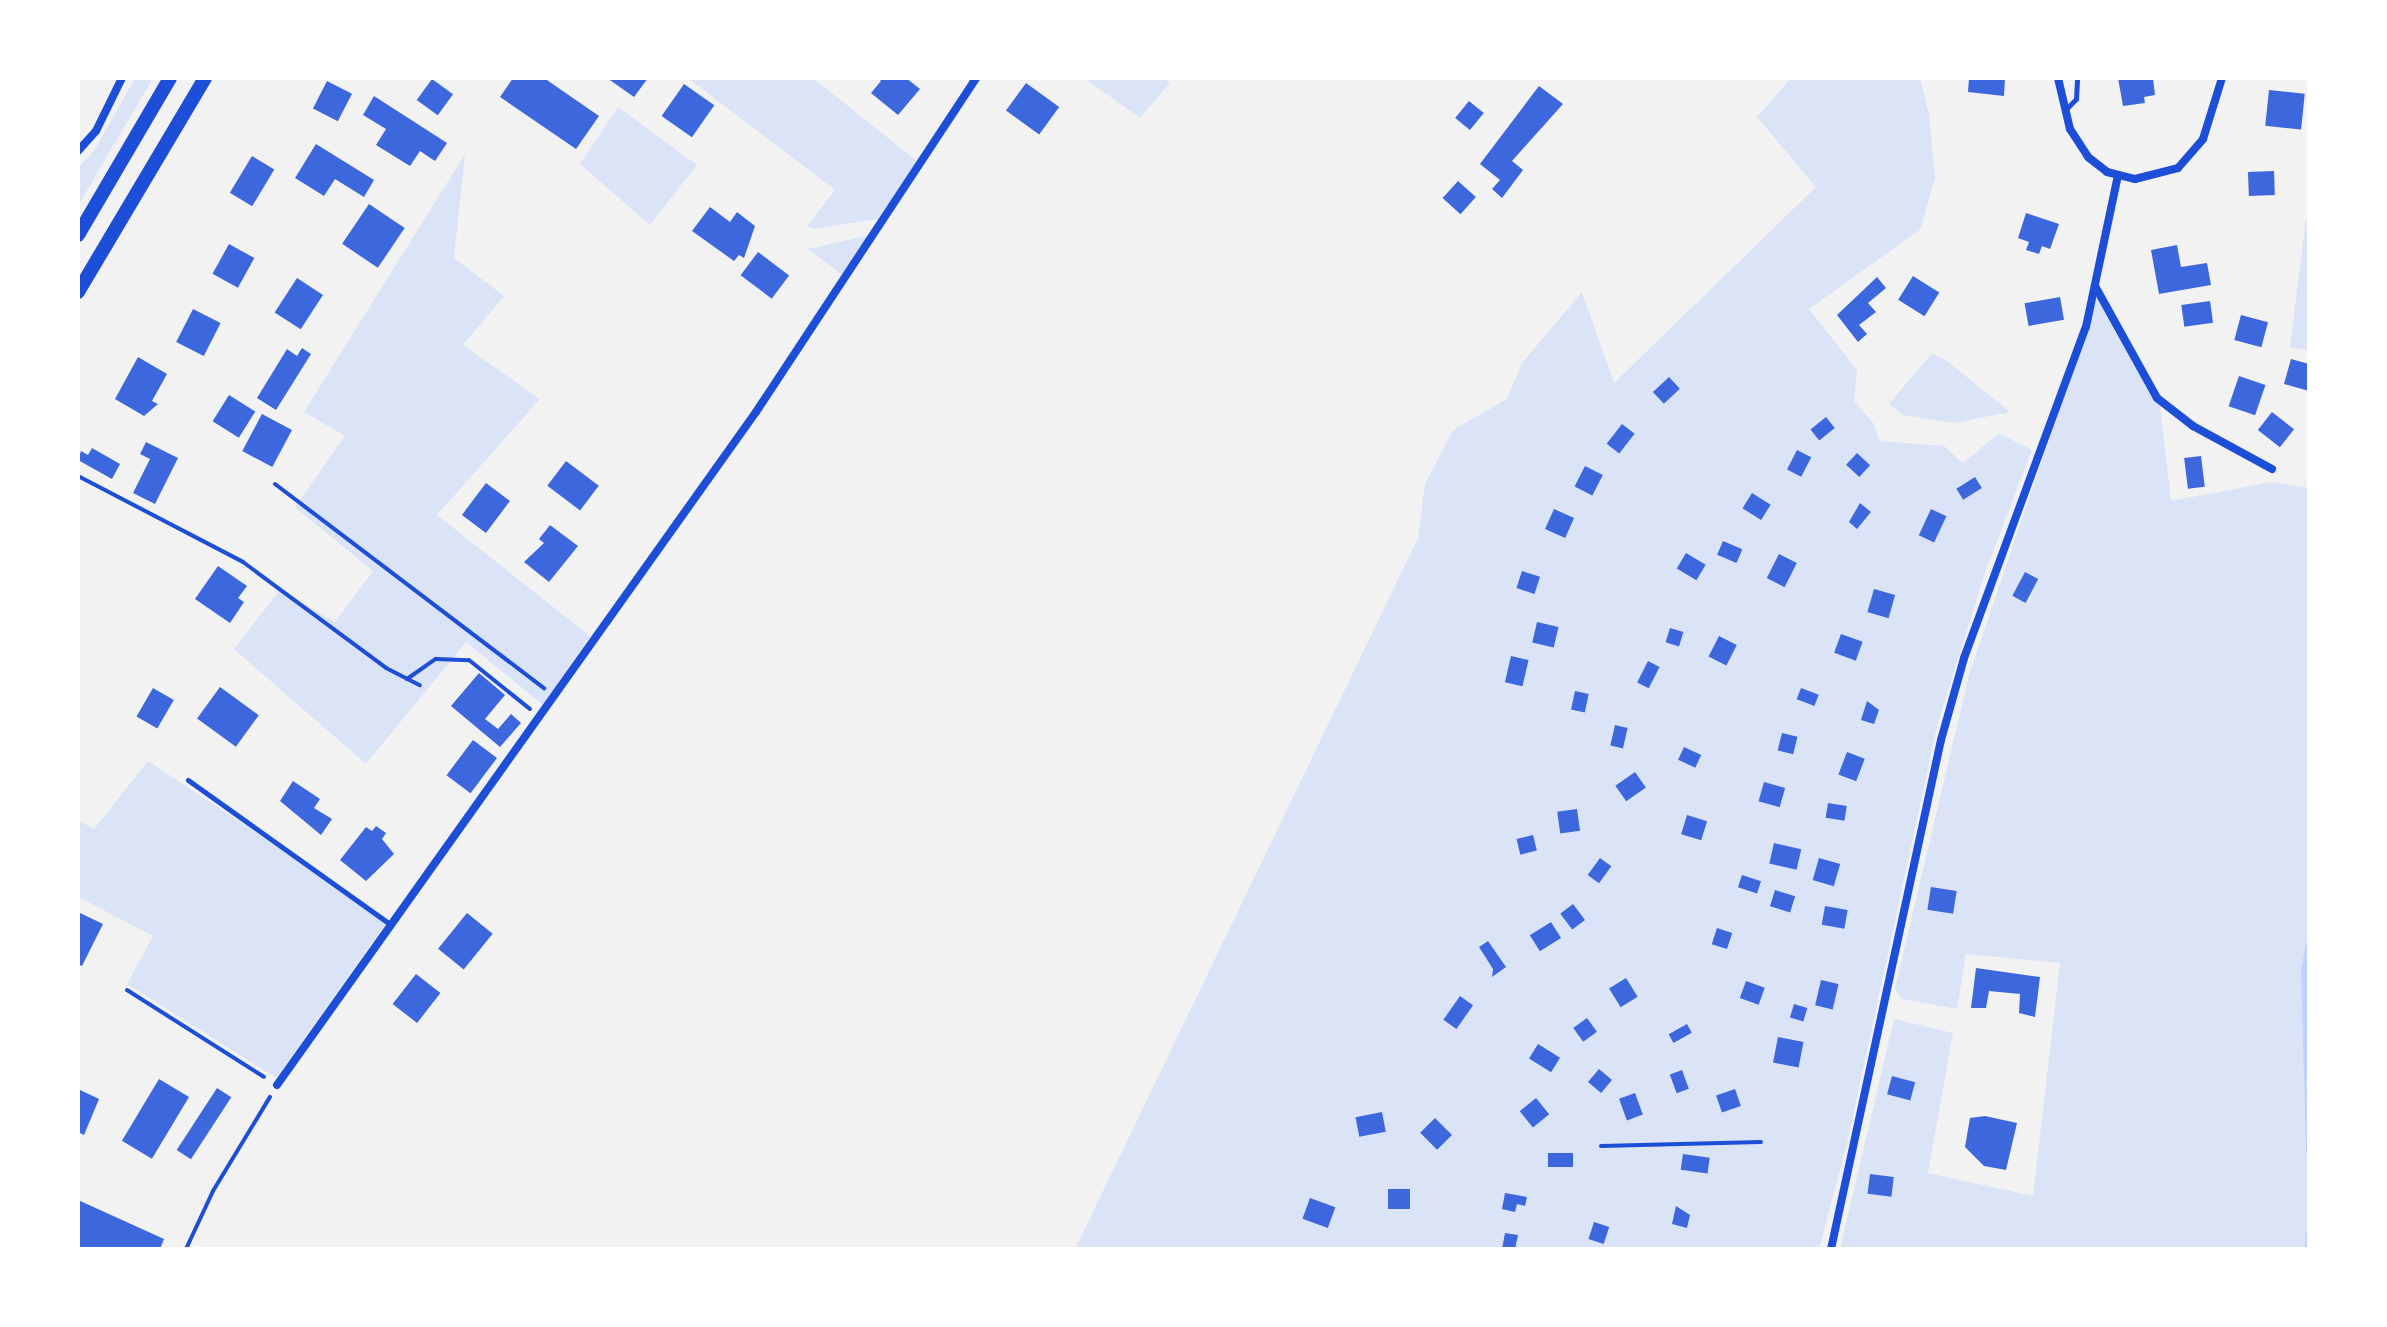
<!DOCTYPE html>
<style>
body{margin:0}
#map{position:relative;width:2387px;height:1327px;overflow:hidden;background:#f2f2f2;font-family:"Asap Condensed",sans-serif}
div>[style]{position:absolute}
.green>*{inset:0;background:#dbe4f7}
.stream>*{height:6px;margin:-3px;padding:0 3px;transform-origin:3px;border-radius:3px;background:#bfd3fe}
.building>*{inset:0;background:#3d67dc;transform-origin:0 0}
.path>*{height:4px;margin:-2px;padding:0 2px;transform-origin:2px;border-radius:2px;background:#1d4ed8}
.service>*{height:5px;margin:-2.5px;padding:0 2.5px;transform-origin:2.5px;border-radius:2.5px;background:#1d4ed8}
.minor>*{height:8px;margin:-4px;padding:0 4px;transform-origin:4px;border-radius:4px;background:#1d4ed8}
.secondary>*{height:14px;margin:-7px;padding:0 7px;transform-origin:7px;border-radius:7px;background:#1d4ed8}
span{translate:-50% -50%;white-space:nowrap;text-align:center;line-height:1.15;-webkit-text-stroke:8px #fff;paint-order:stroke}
.frame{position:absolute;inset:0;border:80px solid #fff;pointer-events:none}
</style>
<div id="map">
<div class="green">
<i style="clip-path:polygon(135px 78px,153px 78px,78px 206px,78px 168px,95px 149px)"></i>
<i style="clip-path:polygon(688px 78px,813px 78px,918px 162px,878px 219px,813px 229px,807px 226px,835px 190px)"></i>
<i style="clip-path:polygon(1084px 78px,1165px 78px,1170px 83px,1140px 118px)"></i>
<i style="clip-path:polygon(1791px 78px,1920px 78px,1929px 115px,1935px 178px,1920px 230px,1809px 309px,1857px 370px,1854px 401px,1874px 424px,1879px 441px,1944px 446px,1963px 463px,1999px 433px,2032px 450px,1986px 570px,1937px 726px,1847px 1144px,1819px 1249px,1075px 1249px,1418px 538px,1425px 484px,1453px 430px,1507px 399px,1522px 363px,1582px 292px,1614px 383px,1816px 187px,1757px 117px)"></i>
<i style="clip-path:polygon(618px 107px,697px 165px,650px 225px,580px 164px)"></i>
<i style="clip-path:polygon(465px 154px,454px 258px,504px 296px,463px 345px,540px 399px,437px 515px,590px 636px,543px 705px,466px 642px,366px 764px,234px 649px,280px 590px,335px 622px,373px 571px,295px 507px,345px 436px,304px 412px)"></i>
<i style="clip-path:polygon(2306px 219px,2309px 220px,2309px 350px,2290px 347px)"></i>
<i style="clip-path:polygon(870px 235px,842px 275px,808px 249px)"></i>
<i style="clip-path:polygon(2097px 298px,2160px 406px,2171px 501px,2272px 482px,2309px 488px,2309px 1249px,1840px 1249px,1894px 1019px,1953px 1033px,1928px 1173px,2033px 1196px,2060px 963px,1966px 954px,1957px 1009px,1901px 999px,1895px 988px,1969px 675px)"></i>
<i style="clip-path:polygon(1932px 353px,1947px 361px,2010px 412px,1954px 423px,1903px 415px,1889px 404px)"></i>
<i style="clip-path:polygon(148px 761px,388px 920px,276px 1078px,127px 984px,153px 936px,78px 897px,78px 820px,94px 829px)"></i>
</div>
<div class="stream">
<i style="left:2309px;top:943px;width:27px;rotate:100deg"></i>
<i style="left:2304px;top:970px;width:184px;rotate:88.4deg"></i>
<i style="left:2307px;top:1249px;width:16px;rotate:-83deg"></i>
</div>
<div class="building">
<i style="clip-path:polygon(513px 78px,544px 78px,599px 116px,576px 149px,500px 97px)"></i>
<i style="clip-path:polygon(607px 78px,648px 78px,634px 97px)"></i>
<i style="clip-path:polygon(877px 78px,906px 78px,920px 89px,898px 115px,871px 93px,881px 81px)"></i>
<i style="clip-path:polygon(1969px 78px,2005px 78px,2004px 96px,1968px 92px)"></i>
<i style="clip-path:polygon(2118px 78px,2153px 78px,2155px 95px,2144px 97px,2145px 103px,2123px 106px)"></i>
<i style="left:432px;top:79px;width:26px;height:26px;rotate:36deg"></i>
<i style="left:327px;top:81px;width:28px;height:31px;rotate:27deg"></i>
<i style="left:1026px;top:83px;width:41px;height:34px;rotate:36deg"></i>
<i style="left:684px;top:84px;width:37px;height:39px;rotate:35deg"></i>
<i style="clip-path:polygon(1539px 86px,1563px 104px,1512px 161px,1523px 170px,1502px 198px,1492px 189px,1500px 180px,1480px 164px)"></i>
<i style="left:2269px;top:90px;width:36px;height:36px;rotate:6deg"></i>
<i style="clip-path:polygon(374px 96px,447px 143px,435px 161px,420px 151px,410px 166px,376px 145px,386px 129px,363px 115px)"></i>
<i style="left:1469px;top:101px;width:19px;height:22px;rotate:39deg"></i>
<i style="clip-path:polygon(316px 144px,374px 180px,364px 197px,335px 179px,324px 196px,295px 178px)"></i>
<i style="left:252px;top:156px;width:26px;height:43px;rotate:31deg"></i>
<i style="left:2274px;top:171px;width:24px;height:26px;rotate:88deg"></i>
<i style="left:1458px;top:181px;width:24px;height:23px;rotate:42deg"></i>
<i style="left:369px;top:204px;width:43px;height:48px;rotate:34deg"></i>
<i style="clip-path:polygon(710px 207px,730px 222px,737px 212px,755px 226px,744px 258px,739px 255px,734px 261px,692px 231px)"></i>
<i style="clip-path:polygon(2026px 213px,2059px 224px,2050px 249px,2042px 246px,2039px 254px,2026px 250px,2029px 242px,2018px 238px)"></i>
<i style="left:229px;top:244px;width:29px;height:34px;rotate:29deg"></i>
<i style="clip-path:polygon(2177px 245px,2181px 267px,2207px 263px,2211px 285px,2159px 294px,2151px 250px)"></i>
<i style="left:758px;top:252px;width:39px;height:29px;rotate:37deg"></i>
<i style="left:1913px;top:276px;width:31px;height:28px;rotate:32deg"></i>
<i style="clip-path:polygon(1877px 277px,1886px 288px,1868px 303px,1876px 312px,1859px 325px,1867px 334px,1858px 342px,1837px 315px)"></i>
<i style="left:297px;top:278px;width:31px;height:41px;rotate:33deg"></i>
<i style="left:2060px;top:297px;width:23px;height:36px;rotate:80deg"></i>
<i style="left:2210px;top:301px;width:22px;height:29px;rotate:82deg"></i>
<i style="left:193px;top:309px;width:31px;height:37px;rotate:27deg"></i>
<i style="left:2241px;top:315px;width:28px;height:26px;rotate:15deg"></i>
<i style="clip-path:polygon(302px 348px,311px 354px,276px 410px,257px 398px,287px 349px,297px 356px)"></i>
<i style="clip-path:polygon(138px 357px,167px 374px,152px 401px,158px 404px,144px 416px,115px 399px)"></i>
<i style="clip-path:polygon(2291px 359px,2309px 364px,2309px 391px,2284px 384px)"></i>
<i style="left:2239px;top:376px;width:28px;height:32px;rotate:19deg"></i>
<i style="left:1669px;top:377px;width:16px;height:22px;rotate:47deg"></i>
<i style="left:229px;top:395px;width:31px;height:31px;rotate:32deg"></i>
<i style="left:2272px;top:412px;width:28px;height:23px;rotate:38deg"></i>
<i style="left:262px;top:414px;width:34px;height:42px;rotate:28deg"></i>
<i style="left:1826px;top:417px;width:14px;height:20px;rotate:51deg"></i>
<i style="left:1622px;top:424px;width:16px;height:25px;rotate:38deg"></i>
<i style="clip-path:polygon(146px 442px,178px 458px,155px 504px,133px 493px,150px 459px,140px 454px)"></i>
<i style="clip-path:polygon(92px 448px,120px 464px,112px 479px,78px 460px,81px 451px,88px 455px)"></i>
<i style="left:1797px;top:450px;width:16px;height:22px;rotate:27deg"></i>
<i style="left:1857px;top:453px;width:18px;height:16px;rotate:43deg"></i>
<i style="left:2201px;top:456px;width:31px;height:17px;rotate:83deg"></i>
<i style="left:566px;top:461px;width:41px;height:31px;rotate:37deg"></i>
<i style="left:1585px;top:466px;width:20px;height:23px;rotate:27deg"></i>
<i style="left:1975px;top:477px;width:13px;height:22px;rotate:58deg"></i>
<i style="left:486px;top:483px;width:30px;height:40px;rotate:37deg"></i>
<i style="left:1752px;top:493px;width:22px;height:18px;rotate:32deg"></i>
<i style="clip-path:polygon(1860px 503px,1871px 512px,1857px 529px,1849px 522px)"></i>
<i style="left:1554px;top:509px;width:22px;height:22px;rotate:24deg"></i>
<i style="left:1931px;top:509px;width:17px;height:29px;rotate:25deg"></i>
<i style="clip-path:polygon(550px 525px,578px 546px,549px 582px,524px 562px,544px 543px,539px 539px)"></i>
<i style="left:1723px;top:541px;width:21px;height:15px;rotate:23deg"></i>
<i style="left:1686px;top:553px;width:23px;height:18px;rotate:31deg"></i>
<i style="left:1779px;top:554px;width:20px;height:27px;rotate:27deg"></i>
<i style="clip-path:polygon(218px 566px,247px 586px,238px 598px,244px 602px,230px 623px,195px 599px)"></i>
<i style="left:1522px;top:571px;width:19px;height:18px;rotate:18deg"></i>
<i style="left:2025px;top:572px;width:15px;height:27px;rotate:28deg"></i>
<i style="left:1874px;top:589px;width:22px;height:24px;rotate:16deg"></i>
<i style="left:1537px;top:622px;width:22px;height:21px;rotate:13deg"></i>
<i style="left:1670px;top:628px;width:14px;height:15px;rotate:17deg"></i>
<i style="left:1841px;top:634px;width:23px;height:20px;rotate:20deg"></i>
<i style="left:1719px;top:636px;width:20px;height:23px;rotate:27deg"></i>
<i style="left:1511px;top:656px;width:18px;height:27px;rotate:13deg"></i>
<i style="left:1648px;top:661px;width:13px;height:24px;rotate:27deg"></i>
<i style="clip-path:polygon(479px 673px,505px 695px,485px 719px,498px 729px,511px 714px,521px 723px,500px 747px,451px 706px)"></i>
<i style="left:220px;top:687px;width:48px;height:39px;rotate:36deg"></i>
<i style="left:153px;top:688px;width:24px;height:33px;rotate:30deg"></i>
<i style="left:1801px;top:688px;width:19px;height:12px;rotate:21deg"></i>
<i style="left:1575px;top:691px;width:14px;height:19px;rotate:12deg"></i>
<i style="clip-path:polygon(1867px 701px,1879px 710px,1874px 724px,1861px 720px)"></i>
<i style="left:1615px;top:725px;width:13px;height:21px;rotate:13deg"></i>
<i style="left:1782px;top:733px;width:16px;height:18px;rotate:14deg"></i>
<i style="left:473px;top:740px;width:30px;height:44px;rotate:37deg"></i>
<i style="left:1684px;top:747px;width:19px;height:14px;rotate:25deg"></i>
<i style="left:1847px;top:752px;width:19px;height:24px;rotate:21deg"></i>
<i style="left:1635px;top:772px;width:19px;height:24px;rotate:55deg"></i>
<i style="clip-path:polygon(293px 781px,320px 799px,314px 808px,332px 819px,321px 835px,280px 801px)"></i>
<i style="left:1764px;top:782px;width:22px;height:20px;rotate:16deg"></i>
<i style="left:1828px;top:803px;width:19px;height:15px;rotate:9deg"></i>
<i style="left:1577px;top:809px;width:22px;height:20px;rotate:82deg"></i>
<i style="left:1687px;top:815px;width:21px;height:20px;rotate:17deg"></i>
<i style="clip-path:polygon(376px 826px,386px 833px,382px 839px,394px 854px,366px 881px,340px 860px,366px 827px,372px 831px)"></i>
<i style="left:1533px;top:835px;width:16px;height:17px;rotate:76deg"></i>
<i style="left:1774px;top:843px;width:28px;height:21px;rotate:13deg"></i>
<i style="left:1600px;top:858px;width:14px;height:21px;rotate:36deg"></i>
<i style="left:1819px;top:858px;width:22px;height:23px;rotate:16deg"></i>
<i style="left:1742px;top:875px;width:20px;height:13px;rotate:18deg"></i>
<i style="left:1931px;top:887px;width:26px;height:23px;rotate:9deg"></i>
<i style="left:1775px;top:890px;width:21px;height:17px;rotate:17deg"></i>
<i style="left:1573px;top:904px;width:20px;height:16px;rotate:53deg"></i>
<i style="left:1825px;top:906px;width:23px;height:19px;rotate:10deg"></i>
<i style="clip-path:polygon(78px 912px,103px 924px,82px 966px,78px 964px)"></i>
<i style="left:467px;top:913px;width:33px;height:46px;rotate:39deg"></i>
<i style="left:1551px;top:922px;width:19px;height:25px;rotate:58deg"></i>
<i style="left:1717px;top:928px;width:16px;height:17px;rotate:18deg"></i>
<i style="clip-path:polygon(1488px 941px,1506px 967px,1492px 977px,1493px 969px,1479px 947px)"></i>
<i style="clip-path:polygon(1976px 968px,2040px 977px,2035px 1017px,2019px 1013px,2020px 994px,1989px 991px,1986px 1008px,1971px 1008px)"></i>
<i style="left:416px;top:974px;width:31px;height:38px;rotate:38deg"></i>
<i style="left:1626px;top:978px;width:22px;height:20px;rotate:58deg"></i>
<i style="left:1821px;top:980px;width:18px;height:26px;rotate:13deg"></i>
<i style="left:1746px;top:981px;width:20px;height:18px;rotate:20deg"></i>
<i style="left:1460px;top:996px;width:16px;height:29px;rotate:35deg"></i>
<i style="left:1794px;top:1004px;width:14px;height:14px;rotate:17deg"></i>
<i style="left:1587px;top:1018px;width:17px;height:17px;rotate:54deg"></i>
<i style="left:1687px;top:1024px;width:10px;height:21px;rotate:61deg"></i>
<i style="left:1778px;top:1037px;width:26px;height:26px;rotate:11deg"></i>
<i style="left:1538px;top:1044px;width:26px;height:17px;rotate:32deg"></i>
<i style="left:1599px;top:1069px;width:17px;height:17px;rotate:40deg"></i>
<i style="left:1682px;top:1070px;width:20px;height:13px;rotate:70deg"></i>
<i style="left:1892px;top:1076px;width:24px;height:19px;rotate:15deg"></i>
<i style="left:159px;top:1079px;width:35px;height:72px;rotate:31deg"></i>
<i style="left:217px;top:1088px;width:17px;height:74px;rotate:33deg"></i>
<i style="clip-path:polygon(78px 1089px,99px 1099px,84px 1135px,78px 1132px)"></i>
<i style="left:1735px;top:1089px;width:18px;height:20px;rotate:71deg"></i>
<i style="left:1635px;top:1093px;width:23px;height:17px;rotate:70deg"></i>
<i style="left:1536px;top:1098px;width:21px;height:21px;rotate:51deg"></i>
<i style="left:1382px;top:1112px;width:20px;height:27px;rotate:79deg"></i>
<i style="clip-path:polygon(1985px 1116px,2017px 1123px,2006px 1170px,1984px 1166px,1965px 1147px,1970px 1118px)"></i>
<i style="left:1435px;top:1118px;width:24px;height:21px;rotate:45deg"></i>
<i style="left:1548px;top:1153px;width:25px;height:14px"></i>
<i style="left:1683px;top:1154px;width:27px;height:16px;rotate:8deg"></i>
<i style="left:1870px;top:1174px;width:24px;height:20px;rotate:7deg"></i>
<i style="left:1410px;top:1189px;width:20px;height:22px;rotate:90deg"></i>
<i style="clip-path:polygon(1505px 1193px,1527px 1197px,1525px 1206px,1517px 1204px,1515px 1212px,1502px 1209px)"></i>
<i style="left:1310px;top:1198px;width:27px;height:22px;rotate:20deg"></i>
<i style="clip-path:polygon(78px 1200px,164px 1239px,160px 1249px,78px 1249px)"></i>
<i style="clip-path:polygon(1676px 1206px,1690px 1215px,1687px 1228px,1672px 1224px)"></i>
<i style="left:1594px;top:1222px;width:16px;height:18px;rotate:18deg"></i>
<i style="clip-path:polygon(1505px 1233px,1518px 1235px,1515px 1249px,1502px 1249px)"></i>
</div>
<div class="path">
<i style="left:78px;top:476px;width:186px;rotate:27.5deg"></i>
<i style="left:243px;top:562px;width:178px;rotate:36.5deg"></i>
<i style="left:386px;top:668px;width:38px;rotate:27deg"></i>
<i style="left:275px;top:484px;width:338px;rotate:37.2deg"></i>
<i style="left:407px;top:679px;width:35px;rotate:-35deg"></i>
<i style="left:436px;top:659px;width:33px;rotate:2deg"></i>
<i style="left:469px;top:660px;width:78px;rotate:38.8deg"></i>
<i style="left:127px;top:990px;width:162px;rotate:32.4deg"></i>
<i style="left:1601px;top:1146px;width:160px;rotate:-1.4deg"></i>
<i style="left:186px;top:1249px;width:64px;rotate:-65deg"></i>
<i style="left:213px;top:1191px;width:110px;rotate:-58.8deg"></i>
</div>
<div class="service">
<i style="left:2066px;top:109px;width:14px;rotate:-45deg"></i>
<i style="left:2076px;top:99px;width:21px;rotate:-87deg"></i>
<i style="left:188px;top:780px;width:249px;rotate:35.5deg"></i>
</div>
<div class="minor">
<i style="left:2058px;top:78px;width:52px;rotate:76.8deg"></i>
<i style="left:2070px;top:129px;width:33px;rotate:57deg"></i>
<i style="left:2088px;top:157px;width:24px;rotate:38deg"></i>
<i style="left:2107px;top:172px;width:29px;rotate:14deg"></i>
<i style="left:2135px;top:179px;width:44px;rotate:-14.3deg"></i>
<i style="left:2178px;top:168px;width:38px;rotate:-49deg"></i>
<i style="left:2203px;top:139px;width:64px;rotate:-72.7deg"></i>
<i style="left:78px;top:151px;width:27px;rotate:-48deg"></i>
<i style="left:96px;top:131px;width:59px;rotate:-63.9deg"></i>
<i style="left:2095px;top:286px;width:128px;rotate:61deg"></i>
<i style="left:2157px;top:398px;width:46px;rotate:37.9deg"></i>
<i style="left:2193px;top:426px;width:90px;rotate:28.6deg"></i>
<i style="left:277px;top:1085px;width:826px;rotate:-54.56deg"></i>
<i style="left:756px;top:412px;width:400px;rotate:-56.6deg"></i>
<i style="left:1831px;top:1249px;width:521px;rotate:-77.81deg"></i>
<i style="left:1941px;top:740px;width:85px;rotate:-74.3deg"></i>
<i style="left:1964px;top:658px;width:353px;rotate:-69.8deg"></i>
<i style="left:2086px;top:327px;width:155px;rotate:-78.1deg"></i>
</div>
<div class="secondary">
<i style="left:78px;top:235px;width:182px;rotate:-59.6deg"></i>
<i style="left:78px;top:292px;width:249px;rotate:-59.3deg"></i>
</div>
<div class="frame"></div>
</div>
